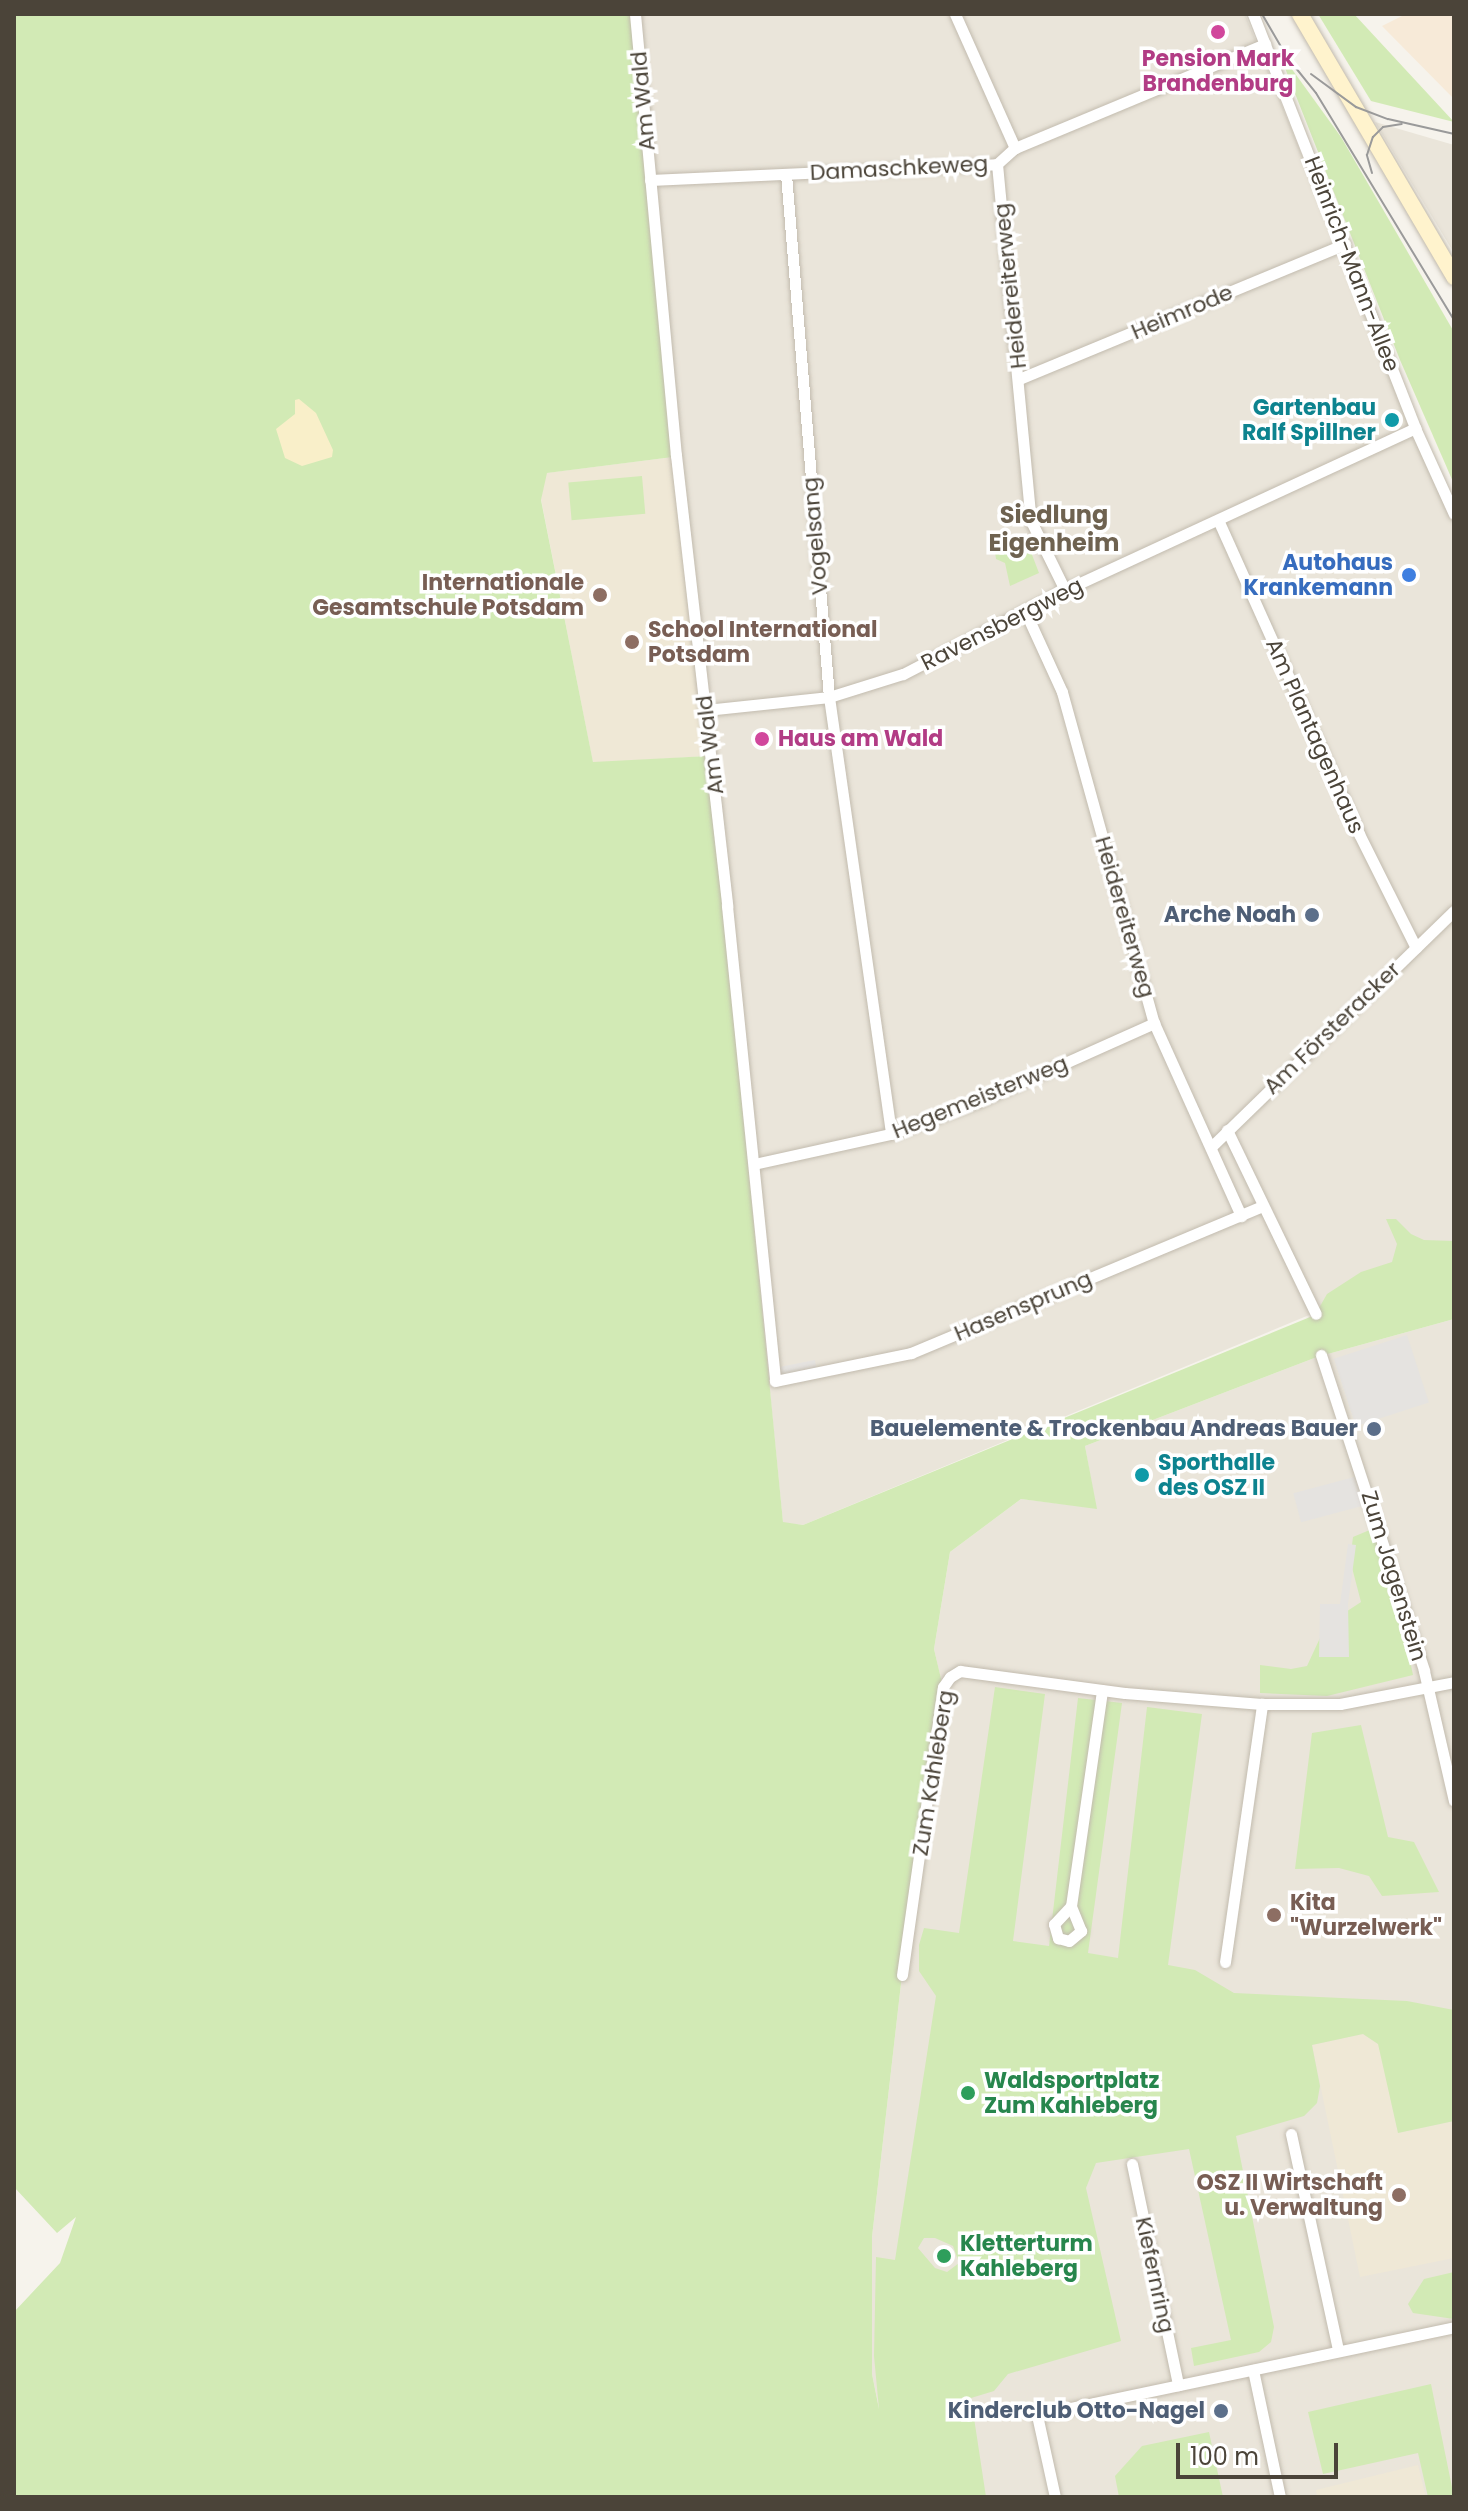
<!DOCTYPE html>
<meta charset="utf-8">
<style>
body{margin:0}
#map{position:relative;width:1468px;height:2511px;overflow:hidden;background:#f6f3ec;font-family:Poppins,sans-serif}
div>[style]{position:absolute}
.residential>*{inset:0;background:#eae5da}
.commercial>*{inset:0;background:#f7ead8}
.education>*{inset:0;background:#efe8d6}
.green>*{inset:0;background:#d2eab5;transform-origin:0 0}
.sand>*{inset:0;background:#f9efc9}
.parking>*{inset:0;background:#e5e3e0;transform-origin:0 0}
.roads{filter:drop-shadow(0 0 2px #c2bbae) drop-shadow(0 0 2px #c2bbae)}
.street>*{height:11px;margin:-5.5px;padding:0 5.5px;transform-origin:5.5px;border-radius:5.5px;background:#fff}
.secondary>*{height:16px;margin:-8px;padding:0 8px;transform-origin:8px;border-radius:8px;background:#fff3cd}
.tram>*{height:2px;margin:-1px;padding:0 1px;transform-origin:1px;border-radius:1px;background:#9a9a9a}
.dots>*{width:22px;height:22px;translate:-50% -50%;box-sizing:border-box;border:4px solid #fff;border-radius:50%}
span{translate:-50% -50%;white-space:nowrap;text-align:center;line-height:1.15;-webkit-text-stroke:7px #fff;paint-order:stroke}
.hotel-label{font-size:22px;color:#b23c85;font-weight:700}
.left{translate:0 -50%;text-align:left}
.street-label{font-size:22px;color:#4b4439}
.culture-label{font-size:22px;color:#0d838f;font-weight:700}
.right{translate:-100% -50%;text-align:right}
.shop-label{font-size:22px;color:#366cbe;font-weight:700}
.education-label{font-size:22px;color:#785e54;font-weight:700}
.service-label{font-size:22px;color:#4e5e75;font-weight:700}
.leisure-label{font-size:22px;color:#27864d;font-weight:700}
.neighbourhood-label{font-size:24px;color:#6e6250;font-weight:700}
.frame{position:absolute;inset:0;border:16px solid #4b4439;pointer-events:none}
.scale{position:absolute;left:1176px;top:2443px;width:162px;height:36px;box-sizing:border-box;border:4px solid #4b4439;border-top:0;padding-left:10px;font-size:24px;line-height:28px;white-space:nowrap;color:#4b4439;-webkit-text-stroke:6px #fff;paint-order:stroke}
</style>
<div id="map">
<div class="residential">
<i style="clip-path:polygon(633px 14px,1245px 14px,1408px 418px,1454px 524px,1454px 1255px,803px 1525px,783px 1523px)"></i>
<i style="clip-path:polygon(1375px 122px,1454px 145px,1454px 253px,1411px 182px)"></i>
<i style="clip-path:polygon(1454px 1319px,1454px 2497px,897px 2497px,872px 2374px,872px 2237px,902px 1975px,943px 1688px,934px 1649px,950px 1552px,1021px 1499px,1096px 1508px,1085px 1446px,1317px 1357px)"></i>
</div>
<div class="commercial">
<i style="clip-path:polygon(1406px 14px,1454px 14px,1454px 99px,1382px 26px)"></i>
</div>
<div class="education">
<i style="clip-path:polygon(673px 457px,708px 756px,593px 763px,541px 499px,546px 473px)"></i>
<i style="clip-path:polygon(1363px 2034px,1379px 2045px,1398px 2133px,1454px 2121px,1454px 2258px,1360px 2277px,1312px 2045px)"></i>
<i style="clip-path:polygon(1418px 2465px,1426px 2497px,1317px 2497px,1316px 2490px)"></i>
</div>
<div class="green">
<i style="clip-path:polygon(evenodd,14px 14px,633px 14px,673px 457px,547px 473px,541px 500px,593px 762px,708px 756px,783px 1522px,803px 1525px,1315px 1315px,1327px 1294px,1361px 1272px,1392px 1262px,1397px 1244px,1386px 1219px,1396px 1219px,1411px 1234px,1424px 1240px,1454px 1241px,1454px 1319px,1317px 1357px,1085px 1446px,1097px 1509px,1021px 1499px,950px 1552px,934px 1649px,943px 1687px,902px 1975px,872px 2237px,872px 2374px,879px 2409px,874px 2356px,876px 2257px,895px 2260px,936px 1996px,919px 1971px,919px 1945px,924px 1928px,959px 1933px,995px 1687px,1045px 1694px,1013px 1941px,1049px 1946px,1078px 1698px,1122px 1703px,1088px 1953px,1118px 1958px,1147px 1707px,1202px 1714px,1168px 1965px,1195px 1970px,1234px 1993px,1407px 2001px,1454px 2010px,1454px 2121px,1398px 2133px,1378px 2044px,1363px 2034px,1312px 2045px,1320px 2086px,1317px 2103px,1304px 2116px,1236px 2136px,1274px 2327px,1271px 2342px,1259px 2352px,1194px 2366px,1191px 2348px,1231px 2340px,1189px 2149px,1096px 2163px,1086px 2188px,1121px 2341px,1008px 2374px,994px 2391px,971px 2398px,986px 2497px,14px 2497px,14px 2312px,60px 2263px,76px 2217px,57px 2233px,14px 2187px,14px 14px,924px 2238px,935px 2238px,953px 2246px,959px 2263px,947px 2272px,935px 2268px,918px 2248px,924px 2238px)"></i>
<i style="clip-path:polygon(1318px 14px,1354px 14px,1454px 122px,1371px 101px)"></i>
<i style="clip-path:polygon(1286px 61px,1341px 137px,1454px 332px,1454px 484px,1400px 360px,1283px 63px)"></i>
<i style="left:642px;top:476px;width:38px;height:74px;rotate:85deg"></i>
<i style="clip-path:polygon(1026px 539px,1039px 573px,1010px 586px,1005px 563px,996px 559px,995px 552px)"></i>
<i style="clip-path:polygon(1372px 1529px,1399px 1607px,1413px 1675px,1327px 1696px,1260px 1693px,1260px 1665px,1291px 1669px,1307px 1666px,1326px 1625px,1361px 1602px,1350px 1560px,1353px 1537px)"></i>
<i style="clip-path:polygon(1361px 1725px,1388px 1837px,1414px 1842px,1439px 1892px,1382px 1896px,1369px 1876px,1339px 1868px,1295px 1869px,1312px 1733px)"></i>
<i style="clip-path:polygon(1454px 2272px,1454px 2319px,1413px 2313px,1408px 2304px,1424px 2279px)"></i>
<i style="clip-path:polygon(1431px 2384px,1454px 2497px,1428px 2497px,1418px 2453px,1323px 2474px,1308px 2412px)"></i>
<i style="clip-path:polygon(1209px 2432px,1223px 2497px,1119px 2497px,1115px 2476px,1142px 2446px)"></i>
</div>
<div class="sand">
<i style="clip-path:polygon(299px 399px,316px 413px,333px 450px,332px 457px,302px 466px,285px 458px,276px 429px,295px 414px,295px 400px)"></i>
</div>
<div class="parking">
<i style="left:1407px;top:1335px;width:71px;height:77px;rotate:72deg"></i>
<i style="left:815px;top:1360px;width:10px;height:40px;rotate:79deg"></i>
<i style="left:1358px;top:1476px;width:30px;height:67px;rotate:75deg"></i>
<i style="clip-path:polygon(1348px 1544px,1356px 1545px,1348px 1604px,1349px 1657px,1319px 1657px,1320px 1604px,1340px 1604px)"></i>
</div>
<div class="roads">
<div class="street">
<i style="left:635px;top:14px;width:443px;rotate:84.7deg"></i>
<i style="left:676px;top:455px;width:454px;rotate:83.5deg"></i>
<i style="left:727px;top:906px;width:477px;rotate:84.2deg"></i>
<i style="left:775px;top:1381px;width:139px;rotate:-11.6deg"></i>
<i style="left:911px;top:1353px;width:381px;rotate:-22.7deg"></i>
<i style="left:955px;top:14px;width:147px;rotate:65.9deg"></i>
<i style="left:1253px;top:14px;width:445px;rotate:68.6deg"></i>
<i style="left:1415px;top:428px;width:94px;rotate:65.6deg"></i>
<i style="left:997px;top:164px;width:359px;rotate:84.6deg"></i>
<i style="left:1031px;top:521px;width:77px;rotate:63.8deg"></i>
<i style="left:786px;top:174px;width:525px;rotate:85.3deg"></i>
<i style="left:829px;top:697px;width:441px;rotate:81.9deg"></i>
<i style="left:650px;top:180px;width:347px;rotate:-2.6deg"></i>
<i style="left:997px;top:164px;width:24px;rotate:-42deg"></i>
<i style="left:1015px;top:148px;width:271px;rotate:-22.6deg"></i>
<i style="left:1019px;top:379px;width:353px;rotate:-22.5deg"></i>
<i style="left:1219px;top:522px;width:342px;rotate:65.8deg"></i>
<i style="left:1359px;top:834px;width:127px;rotate:63.4deg"></i>
<i style="left:1025px;top:611px;width:89px;rotate:65.4deg"></i>
<i style="left:1062px;top:692px;width:344px;rotate:74.5deg"></i>
<i style="left:1154px;top:1023px;width:212px;rotate:65.7deg"></i>
<i style="left:706px;top:710px;width:124px;rotate:-6deg"></i>
<i style="left:829px;top:697px;width:77px;rotate:-17.3deg"></i>
<i style="left:903px;top:674px;width:182px;rotate:-27.4deg"></i>
<i style="left:1065px;top:590px;width:386px;rotate:-24.8deg"></i>
<i style="left:1227px;top:1130px;width:204px;rotate:64.2deg"></i>
<i style="left:1212px;top:1146px;width:337px;rotate:-44.2deg"></i>
<i style="left:754px;top:1164px;width:140px;rotate:-12.4deg"></i>
<i style="left:891px;top:1134px;width:95px;rotate:-20.3deg"></i>
<i style="left:980px;top:1101px;width:191px;rotate:-24.1deg"></i>
<i style="left:1321px;top:1355px;width:332px;rotate:71.9deg"></i>
<i style="left:1424px;top:1671px;width:133px;rotate:77deg"></i>
<i style="left:1071px;top:1906px;width:25px;rotate:133deg"></i>
<i style="left:1054px;top:1924px;width:15px;rotate:74deg"></i>
<i style="left:1058px;top:1938px;width:11px;rotate:15deg"></i>
<i style="left:1069px;top:1941px;width:16px;rotate:-40deg"></i>
<i style="left:1081px;top:1931px;width:27px;rotate:-112deg"></i>
<i style="left:1071px;top:1906px;width:218px;rotate:-81.8deg"></i>
<i style="left:1225px;top:1962px;width:261px;rotate:-81.8deg"></i>
<i style="left:902px;top:1975px;width:291px;rotate:-81.9deg"></i>
<i style="left:943px;top:1687px;width:12px;rotate:-55deg"></i>
<i style="left:950px;top:1677px;width:12px;rotate:-31deg"></i>
<i style="left:960px;top:1671px;width:166px;rotate:7.6deg"></i>
<i style="left:1125px;top:1693px;width:137px;rotate:4.6deg"></i>
<i style="left:1262px;top:1704px;width:78px"></i>
<i style="left:1340px;top:1704px;width:116px;rotate:-10.9deg"></i>
<i style="left:1291px;top:2134px;width:221px;rotate:77.7deg"></i>
<i style="left:1132px;top:2164px;width:226px;rotate:78.2deg"></i>
<i style="left:1253px;top:2370px;width:130px;rotate:78deg"></i>
<i style="left:1055px;top:2497px;width:84px;rotate:-102.4deg"></i>
<i style="left:1037px;top:2415px;width:426px;rotate:-11.9deg"></i>
</div>
<div class="secondary">
<i style="left:1300px;top:14px;width:305px;rotate:59.6deg"></i>
</div>
</div>
<div class="tram">
<i style="left:1262px;top:14px;width:50px;rotate:59.8deg"></i>
<i style="left:1287px;top:57px;width:46px;rotate:51.1deg"></i>
<i style="left:1316px;top:93px;width:266px;rotate:58.7deg"></i>
<i style="left:1311px;top:74px;width:56px;rotate:36.3deg"></i>
<i style="left:1356px;top:107px;width:34px;rotate:21deg"></i>
<i style="left:1388px;top:119px;width:68px;rotate:12.8deg"></i>
<i style="left:1372px;top:173px;width:19px;rotate:-106deg"></i>
<i style="left:1367px;top:155px;width:19px;rotate:-72deg"></i>
<i style="left:1373px;top:137px;width:14px;rotate:-45deg"></i>
<i style="left:1383px;top:127px;width:19px;rotate:-9deg"></i>
</div>
<div class="dots">
<i style="left:1218px;top:32px;background:#d1479c"></i>
<i style="left:1392px;top:420px;background:#0f9aa8"></i>
<i style="left:1409px;top:575px;background:#3f7fe0"></i>
<i style="left:600px;top:595px;background:#8d6e63"></i>
<i style="left:632px;top:642px;background:#8d6e63"></i>
<i style="left:762px;top:739px;background:#d1479c"></i>
<i style="left:1312px;top:915px;background:#5c6f8a"></i>
<i style="left:1374px;top:1429px;background:#5c6f8a"></i>
<i style="left:1142px;top:1475px;background:#0f9aa8"></i>
<i style="left:1274px;top:1915px;background:#8d6e63"></i>
<i style="left:968px;top:2093px;background:#2e9e5b"></i>
<i style="left:1399px;top:2195px;background:#8d6e63"></i>
<i style="left:944px;top:2256px;background:#2e9e5b"></i>
<i style="left:1221px;top:2411px;background:#5c6f8a"></i>
</div>
<div class="hotel-label">
<span style="left:1218px;top:71px">Pension Mark<br>Brandenburg</span>
<span class="left" style="left:778px;top:739px">Haus am Wald</span>
</div>
<div class="street-label">
<span style="left:643px;top:101px;rotate:-95deg">Am Wald</span>
<span style="left:899px;top:168px;rotate:-3deg">Damaschkeweg</span>
<span style="left:1352px;top:264px;rotate:69deg">Heinrich-Mann-Allee</span>
<span style="left:1010px;top:286px;rotate:-96deg">Heidereiterweg</span>
<span style="left:1182px;top:312px;rotate:-23deg">Heimrode</span>
<span style="left:815px;top:536px;rotate:-95deg">Vogelsang</span>
<span style="left:1002px;top:624px;rotate:-27deg">Ravensbergweg</span>
<span style="left:1315px;top:736px;rotate:66deg">Am Plantagenhaus</span>
<span style="left:710px;top:745px;rotate:-97deg">Am Wald</span>
<span style="left:1125px;top:917px;rotate:74deg">Heidereiterweg</span>
<span style="left:1332px;top:1028px;rotate:-44deg">Am Försteracker</span>
<span style="left:980px;top:1097px;rotate:-22deg">Hegemeisterweg</span>
<span style="left:1023px;top:1306px;rotate:-23deg">Hasensprung</span>
<span style="left:1394px;top:1576px;rotate:73deg">Zum Jagenstein</span>
<span style="left:933px;top:1773px;rotate:-81deg">Zum Kahleberg</span>
<span style="left:1155px;top:2275px;rotate:78deg">Kiefernring</span>
</div>
<div class="culture-label">
<span class="right" style="left:1376px;top:420px">Gartenbau<br>Ralf Spillner</span>
<span class="left" style="left:1158px;top:1475px">Sporthalle<br>des OSZ II</span>
</div>
<div class="shop-label">
<span class="right" style="left:1393px;top:575px">Autohaus<br>Krankemann</span>
</div>
<div class="education-label">
<span class="right" style="left:584px;top:595px">Internationale<br>Gesamtschule Potsdam</span>
<span class="left" style="left:648px;top:642px">School International<br>Potsdam</span>
<span class="left" style="left:1290px;top:1915px">Kita<br>"Wurzelwerk"</span>
<span class="right" style="left:1383px;top:2195px">OSZ II Wirtschaft<br>u. Verwaltung</span>
</div>
<div class="service-label">
<span class="right" style="left:1296px;top:915px">Arche Noah</span>
<span class="right" style="left:1358px;top:1429px">Bauelemente &amp; Trockenbau Andreas Bauer</span>
<span class="right" style="left:1205px;top:2411px">Kinderclub Otto-Nagel</span>
</div>
<div class="leisure-label">
<span class="left" style="left:984px;top:2093px">Waldsportplatz<br>Zum Kahleberg</span>
<span class="left" style="left:960px;top:2256px">Kletterturm<br>Kahleberg</span>
</div>
<div class="neighbourhood-label">
<span style="left:1054px;top:529px">Siedlung<br>Eigenheim</span>
</div>
<div class="frame"></div>
<div class="scale">100 m</div>
</div>
